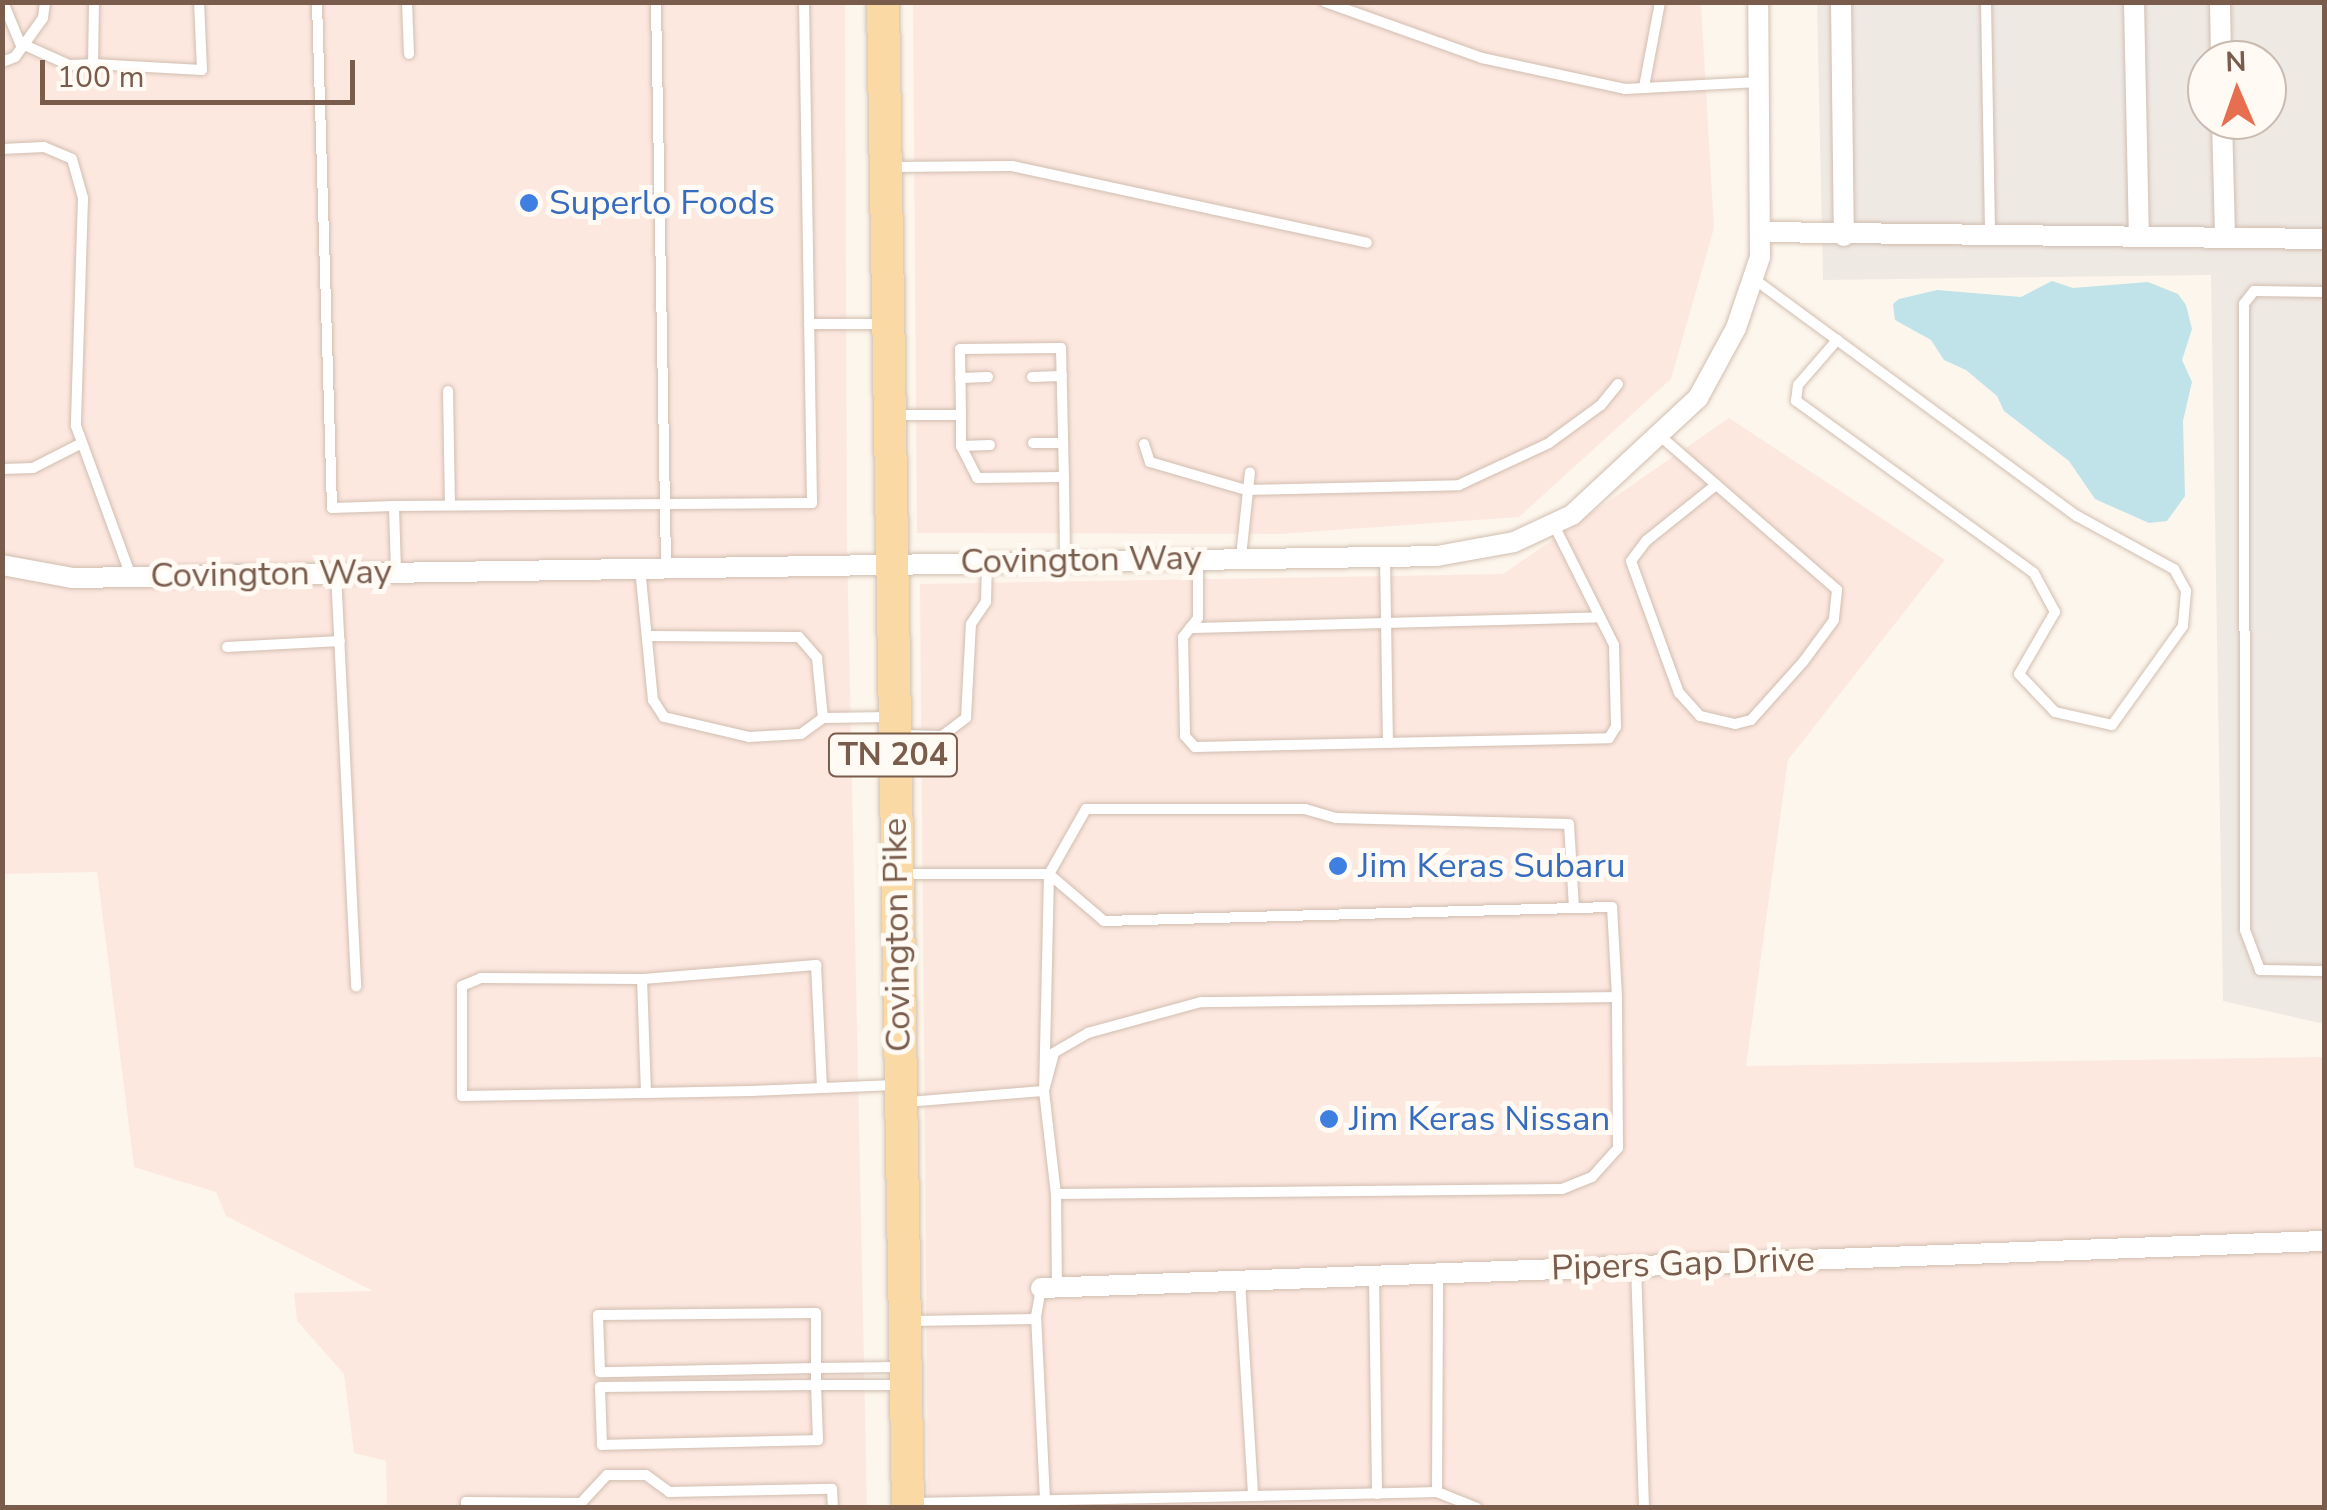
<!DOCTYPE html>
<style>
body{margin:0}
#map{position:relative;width:2327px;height:1510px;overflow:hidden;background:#fdf6ec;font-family:"Nunito Sans",sans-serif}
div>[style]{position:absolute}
.commercial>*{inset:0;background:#fde8e0}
.industrial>*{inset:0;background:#efe9e4}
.water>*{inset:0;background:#bfe3e8}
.roads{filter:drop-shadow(0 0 2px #d1beb0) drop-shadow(0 0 2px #d1beb0)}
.lane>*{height:10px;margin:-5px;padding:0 5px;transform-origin:5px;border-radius:5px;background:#fff}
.street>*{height:20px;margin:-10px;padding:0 10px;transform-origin:10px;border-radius:10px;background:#fff}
.primary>*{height:32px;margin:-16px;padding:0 16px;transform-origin:16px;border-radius:16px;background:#fbd9a5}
.dots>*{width:28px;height:28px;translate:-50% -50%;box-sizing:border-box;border:5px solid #fffaf3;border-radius:50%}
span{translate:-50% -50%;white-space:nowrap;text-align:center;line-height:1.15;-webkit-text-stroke:10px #fffaf3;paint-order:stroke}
.shield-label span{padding:2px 8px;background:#fffaf3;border:2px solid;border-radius:8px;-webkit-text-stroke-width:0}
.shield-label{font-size:32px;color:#7a5c4d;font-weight:700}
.shop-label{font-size:35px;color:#366cbe}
.left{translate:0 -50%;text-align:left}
.street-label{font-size:35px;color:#7a5c4d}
.frame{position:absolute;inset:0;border:5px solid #7a5c4d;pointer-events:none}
.north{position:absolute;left:2187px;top:40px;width:100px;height:100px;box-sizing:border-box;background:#fffaf3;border:2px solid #cabbb1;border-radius:50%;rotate:358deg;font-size:28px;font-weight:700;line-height:40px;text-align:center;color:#7a5c4d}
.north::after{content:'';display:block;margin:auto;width:35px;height:45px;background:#e76f51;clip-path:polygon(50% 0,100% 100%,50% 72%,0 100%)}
.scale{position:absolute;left:40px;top:60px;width:315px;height:45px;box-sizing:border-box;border:5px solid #7a5c4d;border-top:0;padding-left:12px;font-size:30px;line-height:35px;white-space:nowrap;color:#7a5c4d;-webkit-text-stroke:8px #fffaf3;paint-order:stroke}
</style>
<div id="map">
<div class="commercial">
<i style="clip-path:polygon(2px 3px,845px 3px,847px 546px,867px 1507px,387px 1507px,386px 1461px,354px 1453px,344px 1374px,297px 1321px,294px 1293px,373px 1291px,226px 1216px,216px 1192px,134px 1167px,97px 872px,3px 874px)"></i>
<i style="clip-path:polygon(913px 3px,1701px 3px,1714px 228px,1671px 379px,1519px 517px,1279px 534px,917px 533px)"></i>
<i style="clip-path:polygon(1729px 418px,1945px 560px,1788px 760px,1746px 1066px,2324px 1057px,2324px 1507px,928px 1507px,920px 584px,1503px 574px)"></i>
</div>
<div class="industrial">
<i style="clip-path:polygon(evenodd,1817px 3px,2324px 3px,2324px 1024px,2223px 1001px,2211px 275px,1823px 280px,1817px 3px,2207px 60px,2267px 60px,2267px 120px,2207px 120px,2207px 60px)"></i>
</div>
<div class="water">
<i style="clip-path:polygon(2052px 281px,2073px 288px,2148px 282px,2178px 294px,2186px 305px,2192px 329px,2182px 360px,2192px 382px,2183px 421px,2185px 496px,2167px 521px,2149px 523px,2095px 499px,2069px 461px,2004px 411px,1997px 396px,1966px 370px,1944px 360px,1931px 340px,1895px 320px,1893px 304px,1899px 299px,1937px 290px,2021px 297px)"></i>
</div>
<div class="roads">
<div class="lane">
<i style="left:3px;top:2px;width:44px;rotate:67.5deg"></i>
<i style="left:20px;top:43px;width:54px;rotate:24.2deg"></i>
<i style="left:69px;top:65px;width:24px;rotate:-2deg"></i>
<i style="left:94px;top:2px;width:62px;rotate:90.9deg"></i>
<i style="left:93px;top:64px;width:109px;rotate:3.2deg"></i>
<i style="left:202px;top:70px;width:68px;rotate:-92.5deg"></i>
<i style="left:317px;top:2px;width:506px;rotate:88.3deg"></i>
<i style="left:332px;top:508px;width:62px;rotate:-1.8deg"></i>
<i style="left:407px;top:2px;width:52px;rotate:87.8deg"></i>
<i style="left:656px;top:2px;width:564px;rotate:88.98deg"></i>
<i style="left:1325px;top:2px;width:167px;rotate:19.6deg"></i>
<i style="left:1482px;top:58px;width:146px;rotate:12.2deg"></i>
<i style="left:1625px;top:89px;width:134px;rotate:-3deg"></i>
<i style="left:1986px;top:2px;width:233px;rotate:89deg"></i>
<i style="left:2px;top:62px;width:14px;rotate:-21deg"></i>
<i style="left:15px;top:57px;width:48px;rotate:-54.3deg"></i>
<i style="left:43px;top:18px;width:16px;rotate:-83deg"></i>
<i style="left:1644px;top:87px;width:86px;rotate:-79.3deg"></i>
<i style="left:2px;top:149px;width:42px;rotate:-2.7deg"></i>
<i style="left:44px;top:147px;width:30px;rotate:23deg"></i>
<i style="left:72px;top:159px;width:41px;rotate:74.2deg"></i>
<i style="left:83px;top:198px;width:228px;rotate:91.8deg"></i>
<i style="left:76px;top:426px;width:160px;rotate:69.9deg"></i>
<i style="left:891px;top:167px;width:121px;rotate:-0.5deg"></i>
<i style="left:1012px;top:166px;width:363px;rotate:12.2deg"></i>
<i style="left:1754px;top:279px;width:103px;rotate:36.3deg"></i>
<i style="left:1837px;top:340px;width:298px;rotate:36.3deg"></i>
<i style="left:2077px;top:516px;width:111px;rotate:28.7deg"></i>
<i style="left:2174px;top:569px;width:25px;rotate:61deg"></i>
<i style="left:2186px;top:591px;width:35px;rotate:95deg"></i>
<i style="left:2183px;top:626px;width:122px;rotate:125.6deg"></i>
<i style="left:2112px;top:725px;width:58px;rotate:-167.2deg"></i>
<i style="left:2055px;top:712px;width:52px;rotate:-133.5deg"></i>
<i style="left:2019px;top:674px;width:72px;rotate:-59.9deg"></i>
<i style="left:2055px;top:612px;width:44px;rotate:-118.3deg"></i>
<i style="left:2034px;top:573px;width:294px;rotate:-144.1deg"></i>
<i style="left:1796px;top:401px;width:16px;rotate:-83deg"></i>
<i style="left:1798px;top:385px;width:60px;rotate:-49.1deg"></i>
<i style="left:2324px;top:292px;width:70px;rotate:-179.2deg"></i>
<i style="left:2254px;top:291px;width:16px;rotate:128deg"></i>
<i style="left:2244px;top:304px;width:626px;rotate:89.91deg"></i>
<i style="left:2245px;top:930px;width:43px;rotate:69.4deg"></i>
<i style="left:2260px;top:970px;width:64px;rotate:0.9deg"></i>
<i style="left:809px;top:324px;width:74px"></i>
<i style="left:1032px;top:377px;width:30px;rotate:-2deg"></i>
<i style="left:960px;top:378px;width:28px;rotate:-2deg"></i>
<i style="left:448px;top:391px;width:114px;rotate:89deg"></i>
<i style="left:894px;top:415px;width:67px"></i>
<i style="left:961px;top:415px;width:31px;rotate:90deg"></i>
<i style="left:961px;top:446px;width:36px;rotate:63deg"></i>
<i style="left:977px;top:478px;width:87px;rotate:-0.7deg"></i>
<i style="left:1064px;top:477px;width:83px;rotate:89.3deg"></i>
<i style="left:961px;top:415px;width:66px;rotate:-90.9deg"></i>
<i style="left:960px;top:349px;width:101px;rotate:-0.6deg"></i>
<i style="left:1061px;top:348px;width:129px;rotate:88.7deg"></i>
<i style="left:1659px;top:435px;width:236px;rotate:41deg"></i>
<i style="left:1837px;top:590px;width:30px;rotate:96deg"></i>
<i style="left:1834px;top:620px;width:52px;rotate:126.4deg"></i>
<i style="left:1803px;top:662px;width:78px;rotate:131.9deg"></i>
<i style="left:1751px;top:720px;width:16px;rotate:166deg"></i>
<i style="left:1735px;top:724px;width:36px;rotate:-167deg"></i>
<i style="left:1700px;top:716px;width:31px;rotate:-132deg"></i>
<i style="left:1679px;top:693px;width:140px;rotate:-110deg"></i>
<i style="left:1631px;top:561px;width:25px;rotate:-53deg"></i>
<i style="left:1646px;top:541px;width:90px;rotate:-38.7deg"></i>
<i style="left:1033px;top:443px;width:30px"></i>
<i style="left:1144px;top:444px;width:19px;rotate:72deg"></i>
<i style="left:1150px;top:462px;width:100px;rotate:16.3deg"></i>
<i style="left:1246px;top:490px;width:213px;rotate:-1.3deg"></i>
<i style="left:1459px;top:485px;width:99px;rotate:-25deg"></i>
<i style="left:1549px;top:443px;width:64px;rotate:-36.2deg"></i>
<i style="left:1601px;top:405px;width:27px;rotate:-51deg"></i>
<i style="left:961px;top:446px;width:29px;rotate:-2deg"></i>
<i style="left:2px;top:469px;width:31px;rotate:-2deg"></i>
<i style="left:33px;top:468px;width:55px;rotate:-27deg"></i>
<i style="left:1385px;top:556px;width:187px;rotate:89.1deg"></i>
<i style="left:1241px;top:557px;width:85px;rotate:-84deg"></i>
<i style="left:1198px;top:559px;width:59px;rotate:90deg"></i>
<i style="left:1198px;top:618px;width:24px;rotate:128deg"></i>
<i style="left:1183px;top:637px;width:99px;rotate:88.8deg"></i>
<i style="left:1185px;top:736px;width:15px;rotate:48deg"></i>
<i style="left:1195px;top:747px;width:414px;rotate:-1.2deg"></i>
<i style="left:1609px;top:738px;width:13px;rotate:-58deg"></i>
<i style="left:1616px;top:727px;width:82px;rotate:-91.4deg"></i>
<i style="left:1614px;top:645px;width:132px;rotate:-116.6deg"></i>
<i style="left:640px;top:568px;width:133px;rotate:84.4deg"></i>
<i style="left:653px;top:700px;width:20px;rotate:57deg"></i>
<i style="left:664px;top:717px;width:87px;rotate:13.2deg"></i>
<i style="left:749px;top:737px;width:52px;rotate:-3.3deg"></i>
<i style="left:801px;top:734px;width:27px;rotate:-36deg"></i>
<i style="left:823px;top:718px;width:68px;rotate:-0.8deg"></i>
<i style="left:396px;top:571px;width:65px;rotate:-91.8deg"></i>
<i style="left:394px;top:506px;width:418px;rotate:-0.4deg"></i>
<i style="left:812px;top:503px;width:501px;rotate:-90.91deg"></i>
<i style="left:336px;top:573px;width:414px;rotate:87.2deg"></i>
<i style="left:1190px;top:628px;width:409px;rotate:-1.5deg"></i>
<i style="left:647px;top:636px;width:152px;rotate:0.4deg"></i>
<i style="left:799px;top:637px;width:28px;rotate:49deg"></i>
<i style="left:817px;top:658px;width:60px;rotate:84.3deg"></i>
<i style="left:227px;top:647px;width:113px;rotate:-3deg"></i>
<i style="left:899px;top:735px;width:43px;rotate:1.3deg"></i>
<i style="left:942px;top:736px;width:30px;rotate:-37deg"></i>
<i style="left:966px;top:718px;width:94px;rotate:-87deg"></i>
<i style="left:971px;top:624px;width:27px;rotate:-56deg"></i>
<i style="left:986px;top:602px;width:41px;rotate:-88.6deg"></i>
<i style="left:902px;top:874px;width:147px"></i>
<i style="left:1049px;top:874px;width:72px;rotate:40.5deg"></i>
<i style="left:1104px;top:921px;width:508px;rotate:-1.58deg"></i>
<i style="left:1612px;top:907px;width:90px;rotate:86.8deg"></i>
<i style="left:1617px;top:997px;width:416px;rotate:179.3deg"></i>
<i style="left:1201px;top:1002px;width:117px;rotate:164.7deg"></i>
<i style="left:1088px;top:1033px;width:39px;rotate:150deg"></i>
<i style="left:1054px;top:1053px;width:39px;rotate:105deg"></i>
<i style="left:1044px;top:1091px;width:137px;rotate:175.4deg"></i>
<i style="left:1574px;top:908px;width:84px;rotate:-93.4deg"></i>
<i style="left:1569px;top:824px;width:233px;rotate:-178.5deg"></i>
<i style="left:1336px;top:818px;width:32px;rotate:-164deg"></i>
<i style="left:1305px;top:809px;width:219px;rotate:180deg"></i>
<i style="left:1086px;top:809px;width:75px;rotate:119.6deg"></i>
<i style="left:1049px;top:874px;width:217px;rotate:91.3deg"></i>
<i style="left:1044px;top:1091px;width:104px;rotate:83.4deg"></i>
<i style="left:1056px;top:1194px;width:506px;rotate:-0.57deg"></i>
<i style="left:1562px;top:1189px;width:32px;rotate:-22deg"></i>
<i style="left:1592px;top:1177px;width:39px;rotate:-48deg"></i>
<i style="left:1618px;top:1148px;width:151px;rotate:-90.4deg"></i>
<i style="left:642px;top:979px;width:175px;rotate:-4.6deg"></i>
<i style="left:816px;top:965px;width:123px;rotate:87.2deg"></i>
<i style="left:646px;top:1093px;width:114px;rotate:-92deg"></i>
<i style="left:642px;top:979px;width:161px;rotate:-179.6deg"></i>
<i style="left:481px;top:978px;width:21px;rotate:157deg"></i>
<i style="left:462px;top:986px;width:110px;rotate:90deg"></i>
<i style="left:462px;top:1096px;width:184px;rotate:-0.9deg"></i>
<i style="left:646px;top:1093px;width:105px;rotate:-1.1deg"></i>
<i style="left:751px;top:1091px;width:144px;rotate:-2.4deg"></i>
<i style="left:1056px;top:1194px;width:94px;rotate:89.4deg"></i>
<i style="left:1636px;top:1266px;width:242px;rotate:88.1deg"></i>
<i style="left:1374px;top:1276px;width:218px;rotate:89.2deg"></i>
<i style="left:1240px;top:1281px;width:215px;rotate:86.5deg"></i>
<i style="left:1041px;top:1288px;width:27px;rotate:100deg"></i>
<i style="left:1036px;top:1315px;width:186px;rotate:87.2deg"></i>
<i style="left:816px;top:1313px;width:55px;rotate:90deg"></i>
<i style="left:816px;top:1368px;width:216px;rotate:178.9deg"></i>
<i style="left:600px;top:1372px;width:57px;rotate:-92deg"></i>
<i style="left:598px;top:1315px;width:218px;rotate:-0.5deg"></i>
<i style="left:911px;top:1321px;width:125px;rotate:-0.9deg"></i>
<i style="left:899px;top:1367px;width:83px;rotate:179.3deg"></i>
<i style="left:816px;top:1368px;width:17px;rotate:90deg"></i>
<i style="left:816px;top:1385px;width:55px;rotate:87.9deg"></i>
<i style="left:818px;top:1440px;width:216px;rotate:178.7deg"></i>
<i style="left:602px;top:1445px;width:58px;rotate:-92deg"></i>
<i style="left:600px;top:1387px;width:216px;rotate:-0.5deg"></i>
<i style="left:816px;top:1385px;width:84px"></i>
<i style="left:1437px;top:1492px;width:218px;rotate:-89.7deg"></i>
<i style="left:914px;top:1503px;width:523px;rotate:-1.2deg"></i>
<i style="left:1437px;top:1492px;width:43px;rotate:21.8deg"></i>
<i style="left:466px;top:1508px;width:6px;rotate:-90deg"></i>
<i style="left:466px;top:1502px;width:115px;rotate:0.5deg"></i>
<i style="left:581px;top:1503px;width:38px;rotate:-47deg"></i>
<i style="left:607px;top:1475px;width:39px"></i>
<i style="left:646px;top:1475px;width:29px;rotate:36deg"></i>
<i style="left:669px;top:1492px;width:163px;rotate:-1.1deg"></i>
<i style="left:832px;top:1489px;width:19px;rotate:87deg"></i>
</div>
<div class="street">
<i style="left:1841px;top:2px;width:234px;rotate:89.3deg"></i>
<i style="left:2134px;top:2px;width:233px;rotate:88.8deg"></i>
<i style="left:2220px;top:2px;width:58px;rotate:89deg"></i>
<i style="left:2222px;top:120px;width:118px;rotate:88.5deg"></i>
<i style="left:1760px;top:232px;width:564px;rotate:0.71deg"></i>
<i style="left:2px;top:565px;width:71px;rotate:10.5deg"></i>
<i style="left:72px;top:578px;width:1365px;rotate:-0.92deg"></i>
<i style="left:1437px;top:556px;width:78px;rotate:-10.3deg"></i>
<i style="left:1514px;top:542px;width:64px;rotate:-25deg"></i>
<i style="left:1572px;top:515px;width:172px;rotate:-42.9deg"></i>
<i style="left:1698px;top:398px;width:80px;rotate:-61.5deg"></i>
<i style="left:1736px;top:328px;width:75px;rotate:-71.3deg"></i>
<i style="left:1760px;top:257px;width:255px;rotate:-90.4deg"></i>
<i style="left:1041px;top:1288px;width:1284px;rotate:-2.1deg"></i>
</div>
<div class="primary">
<i style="left:883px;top:2px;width:1506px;rotate:89.05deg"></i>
</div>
</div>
<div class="dots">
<i style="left:529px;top:203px;background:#3f7fe0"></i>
<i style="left:1338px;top:866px;background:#3f7fe0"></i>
<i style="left:1329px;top:1119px;background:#3f7fe0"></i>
</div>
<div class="shield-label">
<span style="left:893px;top:755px">TN 204</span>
</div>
<div class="shop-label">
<span class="left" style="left:549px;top:203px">Superlo Foods</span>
<span class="left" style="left:1358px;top:866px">Jim Keras Subaru</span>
<span class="left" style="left:1349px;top:1119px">Jim Keras Nissan</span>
</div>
<div class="street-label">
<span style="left:1081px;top:560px;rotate:-1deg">Covington Way</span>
<span style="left:271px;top:574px;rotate:-1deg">Covington Way</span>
<span style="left:897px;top:935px;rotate:-91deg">Covington Pike</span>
<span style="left:1683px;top:1264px;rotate:-2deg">Pipers Gap Drive</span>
</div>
<div class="frame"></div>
<div class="north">N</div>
<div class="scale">100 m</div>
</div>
